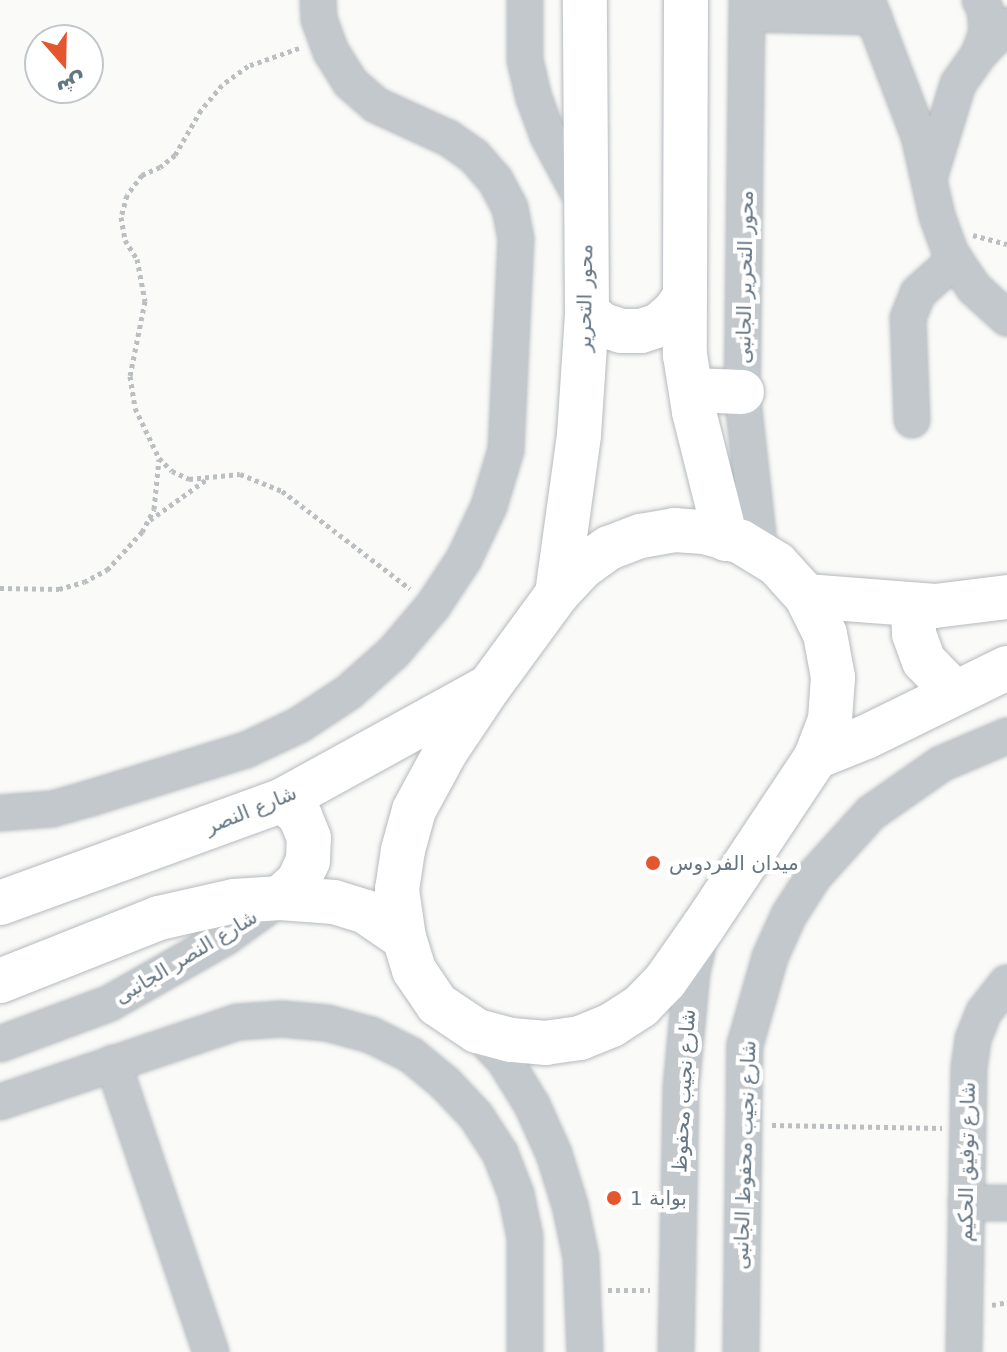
<!DOCTYPE html>
<meta charset="utf-8">
<style>
body{margin:0}
#map{position:relative;width:1007px;height:1352px;overflow:hidden;background:#fafaf8;font-family:"DejaVu Sans","Noto Naskh Arabic",sans-serif}
div>[style]{position:absolute}
.path>*{height:5px;margin-top:-2.5px;transform-origin:0;background:repeating-linear-gradient(90deg,#bbbfc2 0 4px,transparent 0 8px)}
.roads{filter:drop-shadow(0 0 2px #b5babe) drop-shadow(0 0 2px #b5babe)}
.minor>*{height:34px;margin:-17px;padding:0 17px;transform-origin:17px;border-radius:17px;background:#c3c8cc}
.major>*{height:44px;margin:-22px;padding:0 22px;transform-origin:22px;border-radius:22px;background:#fff}
.dots>*{width:22px;height:22px;translate:-50% -50%;box-sizing:border-box;border:4px solid #fff;border-radius:50%}
span{translate:-50% -50%;white-space:nowrap;text-align:center;line-height:1.15;-webkit-text-stroke:8px #fff;paint-order:stroke}
.street-label{font-size:20px;color:#657683}
.poi-label{font-size:20px;color:#657683}
.left{translate:0 -50%;text-align:left}
.north{position:absolute;left:24px;top:24px;width:80px;height:80px;box-sizing:border-box;background:#fff;border:2px solid #c1c8cd;border-radius:50%;rotate:160deg;font-size:22px;font-weight:700;line-height:32px;text-align:center;color:#657683}
.north::after{content:'';display:block;margin:auto;width:28px;height:36px;background:#e4572e;clip-path:polygon(50% 0,100% 100%,50% 72%,0 100%)}
</style>
<div id="map">
<div class="path">
<i style="left:299px;top:48px;width:54px;rotate:160.6deg"></i>
<i style="left:248px;top:66px;width:32px;rotate:144deg"></i>
<i style="left:222px;top:85px;width:33px;rotate:130deg"></i>
<i style="left:201px;top:110px;width:52px;rotate:120deg"></i>
<i style="left:175px;top:155px;width:19px;rotate:141deg"></i>
<i style="left:160px;top:167px;width:20px;rotate:156deg"></i>
<i style="left:142px;top:175px;width:25px;rotate:127deg"></i>
<i style="left:127px;top:195px;width:23px;rotate:105deg"></i>
<i style="left:121px;top:217px;width:23px;rotate:80deg"></i>
<i style="left:125px;top:240px;width:22px;rotate:58deg"></i>
<i style="left:137px;top:259px;width:43px;rotate:79.2deg"></i>
<i style="left:145px;top:301px;width:76px;rotate:101.3deg"></i>
<i style="left:130px;top:376px;width:32px;rotate:81deg"></i>
<i style="left:135px;top:408px;width:55px;rotate:64.4deg"></i>
<i style="left:159px;top:458px;width:18px;rotate:45deg"></i>
<i style="left:172px;top:471px;width:19px;rotate:25deg"></i>
<i style="left:189px;top:479px;width:51px;rotate:-5.6deg"></i>
<i style="left:240px;top:474px;width:45px;rotate:22deg"></i>
<i style="left:282px;top:491px;width:161px;rotate:37.4deg"></i>
<i style="left:973px;top:235px;width:35px;rotate:15deg"></i>
<i style="left:150px;top:520px;width:70px;rotate:-35.7deg"></i>
<i style="left:0;top:588px;width:59px;rotate:1deg"></i>
<i style="left:59px;top:589px;width:26px;rotate:-16deg"></i>
<i style="left:84px;top:582px;width:26px;rotate:-28deg"></i>
<i style="left:107px;top:570px;width:52px;rotate:-47.4deg"></i>
<i style="left:142px;top:532px;width:26px;rotate:-62deg"></i>
<i style="left:154px;top:509px;width:50px;rotate:-84.3deg"></i>
<i style="left:772px;top:1125px;width:170px;rotate:1deg"></i>
<i style="left:608px;top:1290px;width:42px"></i>
<i style="left:992px;top:1305px;width:15px;rotate:-11deg"></i>
</div>
<div class="roads">
<div class="minor">
<i style="left:525px;top:0;width:60px;rotate:90deg"></i>
<i style="left:525px;top:60px;width:39px;rotate:77deg"></i>
<i style="left:534px;top:98px;width:40px;rotate:69.8deg"></i>
<i style="left:548px;top:136px;width:78px;rotate:61.8deg"></i>
<i style="left:747px;top:0;width:392px;rotate:90.7deg"></i>
<i style="left:742px;top:392px;width:161px;rotate:83.6deg"></i>
<i style="left:867px;top:0;width:146px;rotate:69.1deg"></i>
<i style="left:919px;top:136px;width:82px;rotate:77.3deg"></i>
<i style="left:937px;top:216px;width:40px;rotate:69.8deg"></i>
<i style="left:951px;top:254px;width:41px;rotate:55.9deg"></i>
<i style="left:974px;top:288px;width:45px;rotate:42.3deg"></i>
<i style="left:747px;top:14px;width:127px;rotate:1.4deg"></i>
<i style="left:979px;top:54px;width:23px;rotate:-70deg"></i>
<i style="left:987px;top:32px;width:23px;rotate:-95deg"></i>
<i style="left:985px;top:9px;width:10px;rotate:-119deg"></i>
<i style="left:930px;top:175px;width:95px;rotate:-72.9deg"></i>
<i style="left:958px;top:84px;width:37px;rotate:-55deg"></i>
<i style="left:979px;top:54px;width:40px;rotate:-46deg"></i>
<i style="left:912px;top:420px;width:102px;rotate:-92.2deg"></i>
<i style="left:908px;top:318px;width:27px;rotate:-68deg"></i>
<i style="left:918px;top:293px;width:50px;rotate:-41.7deg"></i>
<i style="left:0;top:813px;width:52px;rotate:-4.4deg"></i>
<i style="left:52px;top:809px;width:41px;rotate:-15.8deg"></i>
<i style="left:91px;top:798px;width:162px;rotate:-17.2deg"></i>
<i style="left:246px;top:750px;width:59px;rotate:-25.3deg"></i>
<i style="left:299px;top:725px;width:60px;rotate:-33.4deg"></i>
<i style="left:349px;top:692px;width:59px;rotate:-41.6deg"></i>
<i style="left:393px;top:653px;width:62px;rotate:-49.6deg"></i>
<i style="left:433px;top:606px;width:56px;rotate:-56.6deg"></i>
<i style="left:464px;top:559px;width:59px;rotate:-64.7deg"></i>
<i style="left:489px;top:506px;width:59px;rotate:-73.1deg"></i>
<i style="left:506px;top:450px;width:211px;rotate:-87.3deg"></i>
<i style="left:516px;top:239px;width:32px;rotate:-101deg"></i>
<i style="left:510px;top:208px;width:32px;rotate:-118deg"></i>
<i style="left:495px;top:180px;width:32px;rotate:-131deg"></i>
<i style="left:474px;top:156px;width:32px;rotate:-145deg"></i>
<i style="left:448px;top:138px;width:79px;rotate:-155.4deg"></i>
<i style="left:376px;top:105px;width:35px;rotate:-139deg"></i>
<i style="left:350px;top:82px;width:36px;rotate:-122deg"></i>
<i style="left:331px;top:52px;width:35px;rotate:-110deg"></i>
<i style="left:319px;top:19px;width:19px;rotate:-93deg"></i>
<i style="left:477px;top:1031px;width:41px;rotate:47deg"></i>
<i style="left:505px;top:1061px;width:52px;rotate:58.5deg"></i>
<i style="left:532px;top:1105px;width:54px;rotate:65.8deg"></i>
<i style="left:554px;top:1154px;width:53px;rotate:72.6deg"></i>
<i style="left:570px;top:1205px;width:53px;rotate:78.1deg"></i>
<i style="left:581px;top:1257px;width:95px;rotate:87.6deg"></i>
<i style="left:0;top:1044px;width:117px;rotate:-20.4deg"></i>
<i style="left:110px;top:1003px;width:133px;rotate:-29.6deg"></i>
<i style="left:226px;top:937px;width:67px;rotate:-35.8deg"></i>
<i style="left:113px;top:1063px;width:305px;rotate:71.3deg"></i>
<i style="left:0;top:1102px;width:251px;rotate:-18.6deg"></i>
<i style="left:238px;top:1022px;width:44px;rotate:-3.9deg"></i>
<i style="left:282px;top:1019px;width:45px;rotate:5.1deg"></i>
<i style="left:327px;top:1023px;width:46px;rotate:15.3deg"></i>
<i style="left:371px;top:1035px;width:45px;rotate:26.6deg"></i>
<i style="left:411px;top:1055px;width:45px;rotate:39.6deg"></i>
<i style="left:446px;top:1084px;width:44px;rotate:46.8deg"></i>
<i style="left:476px;top:1116px;width:44px;rotate:57deg"></i>
<i style="left:500px;top:1153px;width:44px;rotate:68.7deg"></i>
<i style="left:516px;top:1194px;width:44px;rotate:78.2deg"></i>
<i style="left:525px;top:1237px;width:115px;rotate:90deg"></i>
<i style="left:966px;top:1203px;width:41px"></i>
<i style="left:676px;top:1352px;width:264px;rotate:-88.9deg"></i>
<i style="left:681px;top:1088px;width:117px;rotate:-84.6deg"></i>
<i style="left:692px;top:972px;width:35px;rotate:-77deg"></i>
<i style="left:741px;top:1352px;width:307px;rotate:-89.3deg"></i>
<i style="left:745px;top:1045px;width:91px;rotate:-74.1deg"></i>
<i style="left:770px;top:957px;width:46px;rotate:-65.7deg"></i>
<i style="left:789px;top:915px;width:46px;rotate:-57.3deg"></i>
<i style="left:814px;top:876px;width:85px;rotate:-47.9deg"></i>
<i style="left:871px;top:813px;width:85px;rotate:-35deg"></i>
<i style="left:941px;top:764px;width:72px;rotate:-23deg"></i>
<i style="left:964px;top:1352px;width:284px;rotate:-89deg"></i>
<i style="left:969px;top:1068px;width:29px;rotate:-82deg"></i>
<i style="left:973px;top:1039px;width:29px;rotate:-68deg"></i>
<i style="left:984px;top:1012px;width:37px;rotate:-52deg"></i>
</div>
<div class="major">
<i style="left:686px;top:0;width:355px;rotate:90.2deg"></i>
<i style="left:685px;top:355px;width:58px;rotate:81deg"></i>
<i style="left:694px;top:412px;width:131px;rotate:75.9deg"></i>
<i style="left:587px;top:313px;width:20px;rotate:37deg"></i>
<i style="left:603px;top:325px;width:19px;rotate:18deg"></i>
<i style="left:621px;top:331px;width:20px"></i>
<i style="left:641px;top:331px;width:19px;rotate:-18deg"></i>
<i style="left:659px;top:325px;width:20px;rotate:-41deg"></i>
<i style="left:674px;top:312px;width:19px;rotate:-55deg"></i>
<i style="left:691px;top:390px;width:51px;rotate:2.2deg"></i>
<i style="left:674px;top:530px;width:30px;rotate:4deg"></i>
<i style="left:704px;top:532px;width:38px;rotate:15deg"></i>
<i style="left:741px;top:542px;width:42px;rotate:31.4deg"></i>
<i style="left:777px;top:564px;width:43px;rotate:47.8deg"></i>
<i style="left:806px;top:596px;width:42px;rotate:63.4deg"></i>
<i style="left:825px;top:634px;width:44px;rotate:79.5deg"></i>
<i style="left:833px;top:677px;width:43px;rotate:94deg"></i>
<i style="left:830px;top:720px;width:40px;rotate:111deg"></i>
<i style="left:816px;top:757px;width:204px;rotate:123.6deg"></i>
<i style="left:703px;top:927px;width:66px;rotate:125.1deg"></i>
<i style="left:665px;top:981px;width:35px;rotate:134deg"></i>
<i style="left:641px;top:1006px;width:35px;rotate:147deg"></i>
<i style="left:612px;top:1025px;width:35px;rotate:158deg"></i>
<i style="left:580px;top:1038px;width:34px;rotate:172deg"></i>
<i style="left:546px;top:1043px;width:35px;rotate:-175deg"></i>
<i style="left:511px;top:1040px;width:35px;rotate:-165deg"></i>
<i style="left:477px;top:1031px;width:48px;rotate:-146deg"></i>
<i style="left:437px;top:1004px;width:41px;rotate:-124.1deg"></i>
<i style="left:414px;top:970px;width:34px;rotate:-107deg"></i>
<i style="left:404px;top:938px;width:49px;rotate:-98.3deg"></i>
<i style="left:397px;top:890px;width:40px;rotate:-81.5deg"></i>
<i style="left:403px;top:850px;width:41px;rotate:-74.6deg"></i>
<i style="left:414px;top:810px;width:67px;rotate:-61.5deg"></i>
<i style="left:446px;top:751px;width:77px;rotate:-56.1deg"></i>
<i style="left:489px;top:687px;width:115px;rotate:-53.8deg"></i>
<i style="left:557px;top:594px;width:35px;rotate:-47deg"></i>
<i style="left:581px;top:568px;width:34px;rotate:-36deg"></i>
<i style="left:609px;top:548px;width:34px;rotate:-21deg"></i>
<i style="left:641px;top:536px;width:34px;rotate:-10deg"></i>
<i style="left:557px;top:594px;width:161px;rotate:-82.1deg"></i>
<i style="left:579px;top:435px;width:122px;rotate:-86.2deg"></i>
<i style="left:587px;top:313px;width:313px;rotate:-90.4deg"></i>
<i style="left:806px;top:596px;width:129px;rotate:4.4deg"></i>
<i style="left:935px;top:606px;width:73px;rotate:-7.1deg"></i>
<i style="left:913px;top:605px;width:29px;rotate:88deg"></i>
<i style="left:914px;top:634px;width:29px;rotate:70deg"></i>
<i style="left:924px;top:661px;width:43px;rotate:45.9deg"></i>
<i style="left:816px;top:757px;width:54px;rotate:-21.8deg"></i>
<i style="left:866px;top:737px;width:157px;rotate:-26.1deg"></i>
<i style="left:280px;top:898px;width:24px;rotate:-42deg"></i>
<i style="left:298px;top:882px;width:23px;rotate:-65deg"></i>
<i style="left:308px;top:861px;width:23px;rotate:-88deg"></i>
<i style="left:309px;top:838px;width:24px;rotate:-112deg"></i>
<i style="left:300px;top:816px;width:23px;rotate:-137deg"></i>
<i style="left:0;top:903px;width:301px;rotate:-20deg"></i>
<i style="left:283px;top:800px;width:233px;rotate:-28.8deg"></i>
<i style="left:0;top:981px;width:171px;rotate:-21.6deg"></i>
<i style="left:159px;top:918px;width:77px;rotate:-12.8deg"></i>
<i style="left:234px;top:901px;width:46px;rotate:-3.7deg"></i>
<i style="left:280px;top:898px;width:54px;rotate:4.2deg"></i>
<i style="left:334px;top:902px;width:34px;rotate:17deg"></i>
<i style="left:366px;top:912px;width:46px;rotate:34.4deg"></i>
</div>
</div>
<div class="dots">
<i style="left:653px;top:863px;background:#e4572e"></i>
<i style="left:614px;top:1198px;background:#e4572e"></i>
</div>
<div class="street-label">
<span style="left:745px;top:277px;rotate:-89deg">محور التحرير الجانبى</span>
<span style="left:585px;top:298px;rotate:-89deg">محور التحرير</span>
<span style="left:251px;top:810px;rotate:-22deg">شارع النصر</span>
<span style="left:186px;top:957px;rotate:-31deg">شارع النصر الجانبى</span>
<span style="left:684px;top:1091px;rotate:-87deg">شارع نجيب محفوظ</span>
<span style="left:745px;top:1155px;rotate:-88deg">شارع نجيب محفوظ الجانبى</span>
<span style="left:967px;top:1162px;rotate:-89deg">شارع توفيق الحكيم</span>
</div>
<div class="poi-label">
<span class="left" style="left:669px;top:863px">ميدان الفردوس</span>
<span class="left" style="left:630px;top:1198px">بوابة 1</span>
</div>
<div class="north">ش</div>
</div>
